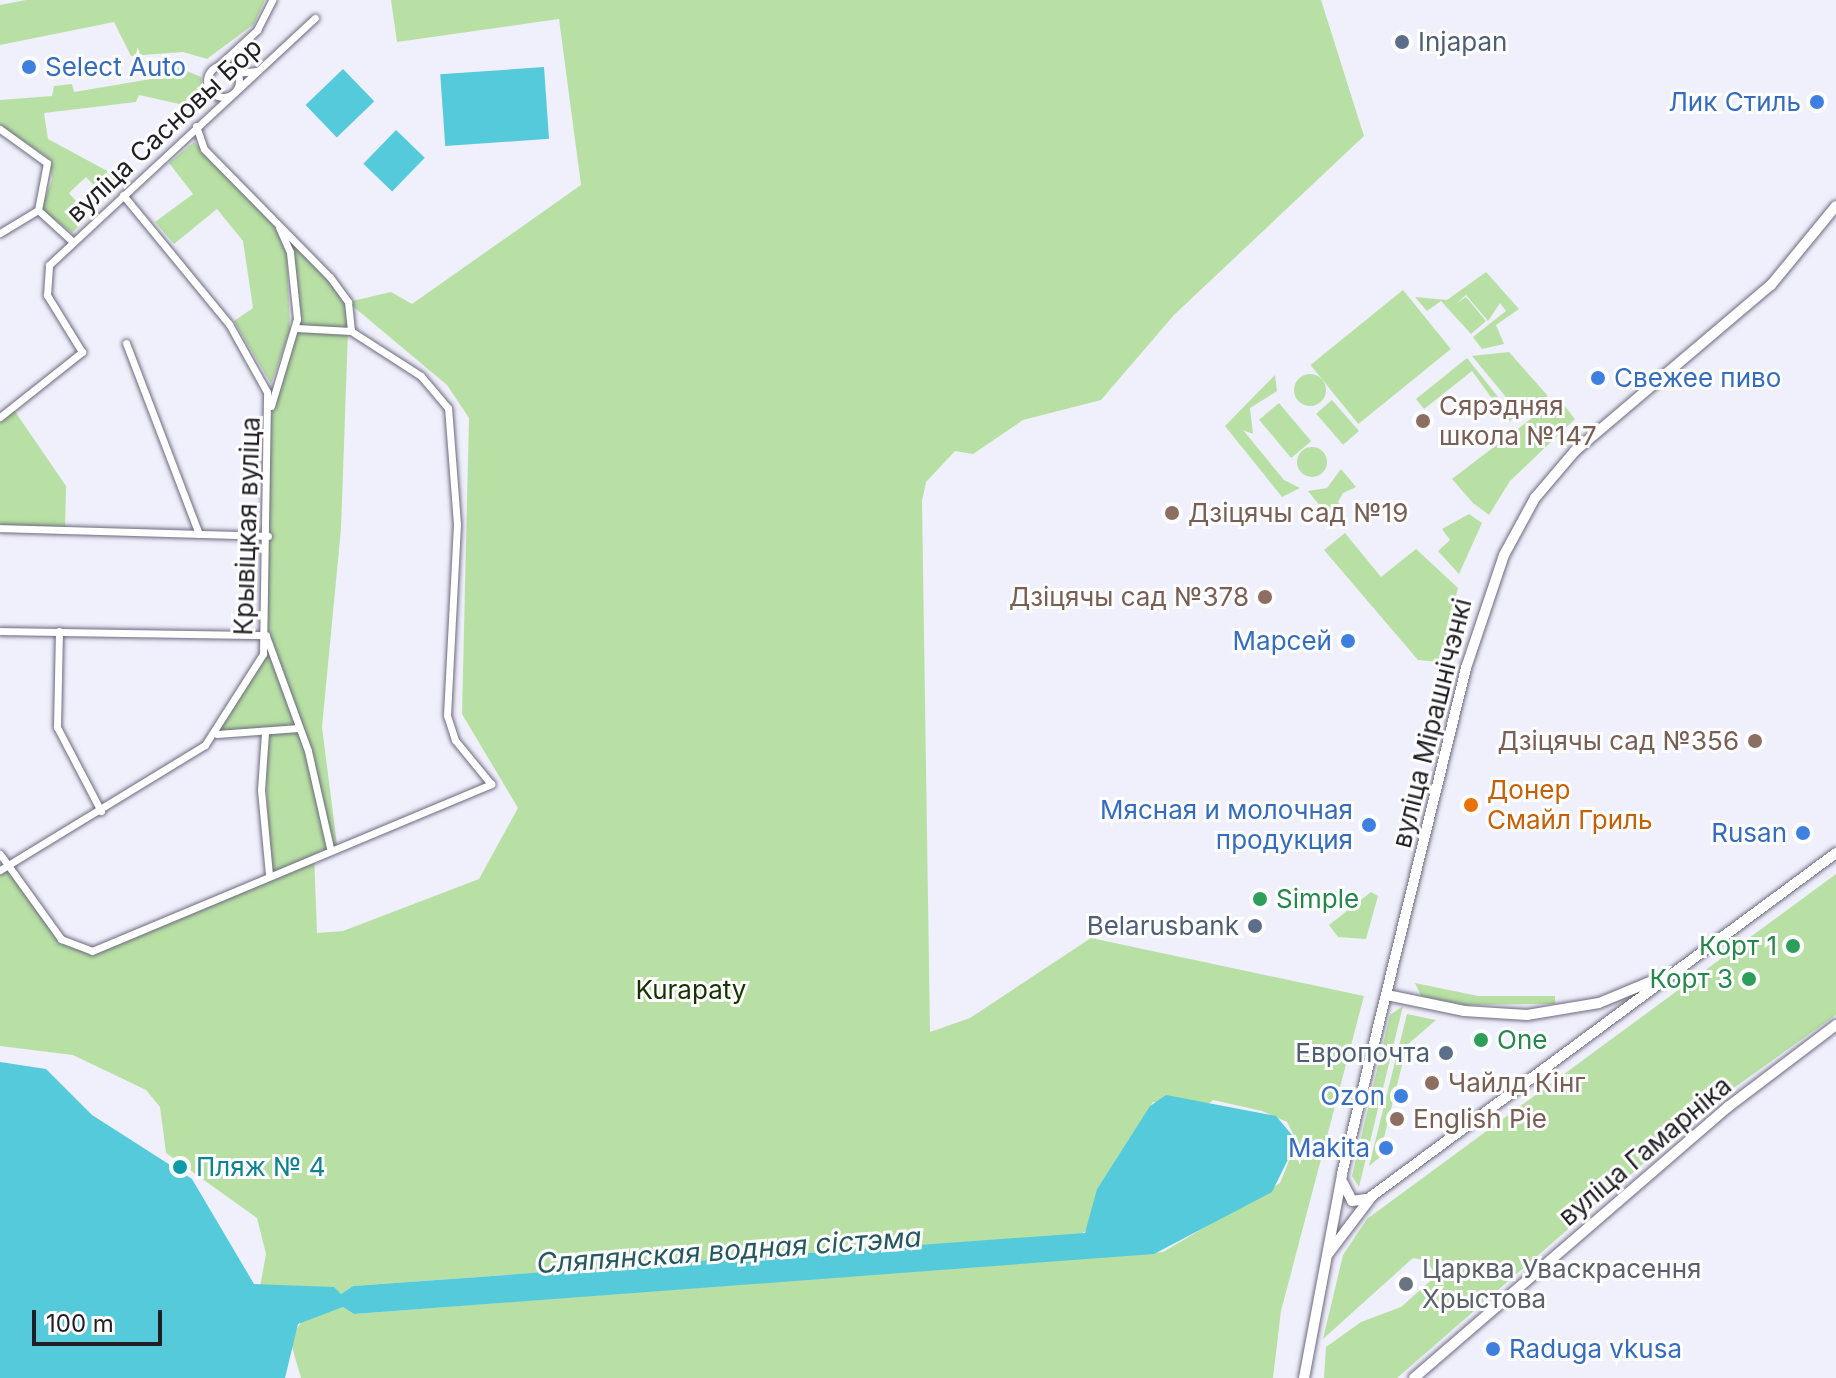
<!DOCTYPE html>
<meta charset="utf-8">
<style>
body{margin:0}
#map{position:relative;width:1836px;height:1378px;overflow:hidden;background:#f0effc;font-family:Inter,sans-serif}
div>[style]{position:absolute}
.green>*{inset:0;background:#b8e0a4;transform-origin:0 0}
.round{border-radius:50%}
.water>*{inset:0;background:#55cadb;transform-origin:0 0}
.roads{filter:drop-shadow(0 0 2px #6c697d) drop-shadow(0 0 2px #6c697d)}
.street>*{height:7px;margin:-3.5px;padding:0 3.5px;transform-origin:3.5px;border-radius:3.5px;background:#fff}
.street>.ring{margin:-3.5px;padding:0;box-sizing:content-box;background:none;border:7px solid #fff;border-radius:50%}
.secondary>*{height:10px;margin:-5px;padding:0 5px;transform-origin:5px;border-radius:5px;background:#fff}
.dots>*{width:22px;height:22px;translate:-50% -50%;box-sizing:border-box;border:4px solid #fefefe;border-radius:50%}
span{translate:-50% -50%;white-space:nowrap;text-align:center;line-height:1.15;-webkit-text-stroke:6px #fefefe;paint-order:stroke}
.service-label{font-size:26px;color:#4e5e75}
.left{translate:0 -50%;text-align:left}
.right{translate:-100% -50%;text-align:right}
.shop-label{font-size:26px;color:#366cbe}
.street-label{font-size:26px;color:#1f1e25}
.education-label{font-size:26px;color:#785e54}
.food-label{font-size:26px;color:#c56008}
.leisure-label{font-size:26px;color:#27864d}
.park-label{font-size:26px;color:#153200}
.culture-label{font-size:26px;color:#0d838f}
.worship-label{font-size:26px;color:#5b616d}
.water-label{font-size:28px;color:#26585f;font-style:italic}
.scale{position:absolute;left:32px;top:1310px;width:130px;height:36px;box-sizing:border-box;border:4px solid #1f1e25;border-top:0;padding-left:10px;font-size:24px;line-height:28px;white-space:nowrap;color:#1f1e25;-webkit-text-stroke:6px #fefefe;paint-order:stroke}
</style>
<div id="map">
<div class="green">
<i style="clip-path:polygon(26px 0,265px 0,254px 24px,207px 59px,183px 52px,131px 56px,114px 22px,0 45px,0 5px)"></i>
<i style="clip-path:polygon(evenodd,391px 0,1321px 0,1364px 136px,1174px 315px,1101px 400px,1023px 420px,973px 454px,955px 451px,926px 482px,922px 501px,930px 1032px,970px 1018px,1091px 938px,1364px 996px,1281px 1311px,1273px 1378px,301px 1378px,290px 1340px,302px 1321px,343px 1307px,354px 1314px,1163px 1252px,1280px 1183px,1297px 1141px,1287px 1122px,1262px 1111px,1213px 1100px,1204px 1107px,1153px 1102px,1097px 1189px,1092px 1225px,1082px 1234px,353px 1286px,341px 1294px,333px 1287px,260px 1287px,266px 1254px,257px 1218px,166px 1153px,160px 1107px,146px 1090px,73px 1055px,0 1046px,0 870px,11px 864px,68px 945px,92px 951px,269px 874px,265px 733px,217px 734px,254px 675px,266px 635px,266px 435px,296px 328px,294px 273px,278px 224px,348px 302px,391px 292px,412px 304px,581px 185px,559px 19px,397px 42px,391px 0,349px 303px,447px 385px,469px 418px,462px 714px,518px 808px,479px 879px,343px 931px,317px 933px,314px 854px,337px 845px,322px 727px,341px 529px,349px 303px)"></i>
<i style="clip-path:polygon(173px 65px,201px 77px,202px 109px,139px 95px,136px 102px,44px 113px,48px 139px,124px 180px,108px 200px,86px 177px,69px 193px,89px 216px,72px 233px,41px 209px,52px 180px,50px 159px,0 125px,0 100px,52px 96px,54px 86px,72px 84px,74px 92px,157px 78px,156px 67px)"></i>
<i style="clip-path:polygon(194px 142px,275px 226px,287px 253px,290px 330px,271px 384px,234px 321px,253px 308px,243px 241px,217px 209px,174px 244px,155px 222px,193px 194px,169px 163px)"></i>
<i style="clip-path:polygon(1486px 272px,1519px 309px,1496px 325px,1504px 344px,1482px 349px,1473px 337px,1506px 311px,1500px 303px,1488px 321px,1466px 295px,1456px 304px,1466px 297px,1486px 321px,1471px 334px,1441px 301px,1427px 311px,1415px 297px,1447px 300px)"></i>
<i style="left:1403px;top:290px;width:76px;height:119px;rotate:51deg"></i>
<i style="clip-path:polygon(1509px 352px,1548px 396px,1520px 414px,1472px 356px)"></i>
<i style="clip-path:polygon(1467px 358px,1514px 417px,1509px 422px,1472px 371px,1424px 409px,1416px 399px)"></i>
<i class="round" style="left:1294px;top:374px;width:32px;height:32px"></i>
<i style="clip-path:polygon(1275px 375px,1277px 391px,1250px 408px,1253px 434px,1243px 430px,1284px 480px,1300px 488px,1282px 497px,1225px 426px)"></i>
<i style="clip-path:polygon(1558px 398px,1575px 419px,1510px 481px,1489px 515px,1473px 503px,1452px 479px)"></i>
<i style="left:1332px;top:400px;width:41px;height:21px;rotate:49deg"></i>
<i style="left:1279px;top:403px;width:50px;height:26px;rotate:50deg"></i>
<i style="clip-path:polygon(12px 407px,66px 486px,65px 533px,0 528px,0 417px)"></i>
<i class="round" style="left:1297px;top:447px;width:30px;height:30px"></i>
<i style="clip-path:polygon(1341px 469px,1356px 487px,1343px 493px,1338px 502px,1346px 512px,1333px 522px,1308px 491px,1327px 488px)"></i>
<i style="clip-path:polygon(1469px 514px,1482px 523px,1459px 574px,1438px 551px,1450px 540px,1442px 529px)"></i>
<i style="clip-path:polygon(1345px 533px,1381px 577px,1416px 549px,1458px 588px,1440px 662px,1418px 660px,1324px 550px)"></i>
<i style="clip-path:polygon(1836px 874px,1836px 1015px,1714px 1102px,1397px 1378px,1324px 1378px,1326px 1347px,1361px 1322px,1401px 1307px,1436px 1276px,1427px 1261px,1413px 1258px,1323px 1339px,1343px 1255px,1367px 1219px)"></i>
<i style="clip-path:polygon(1371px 892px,1378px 896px,1366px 939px,1338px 937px,1329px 925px)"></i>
<i style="clip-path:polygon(1415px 983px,1478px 996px,1555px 996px,1555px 1004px,1465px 1005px,1421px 996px)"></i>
<i style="clip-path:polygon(1403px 1006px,1359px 1187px,1352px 1176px,1390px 1015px)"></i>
<i style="clip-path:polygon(1407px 1014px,1436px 1020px,1407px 1045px,1379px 1158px,1369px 1166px)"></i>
</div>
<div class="water">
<i style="left:544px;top:67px;width:72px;height:104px;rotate:86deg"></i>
<i style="left:343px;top:69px;width:45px;height:52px;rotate:46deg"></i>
<i style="left:396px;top:130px;width:40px;height:47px;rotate:44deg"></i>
<i style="clip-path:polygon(0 1062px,46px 1069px,92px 1115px,192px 1179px,254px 1284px,334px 1287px,341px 1294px,353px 1286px,1085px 1233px,1097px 1189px,1150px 1106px,1166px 1095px,1276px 1116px,1297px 1141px,1272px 1192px,1154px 1254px,354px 1314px,343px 1307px,298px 1324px,285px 1378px,0 1378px)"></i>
</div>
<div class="roads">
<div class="street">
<i style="left:247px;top:42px;width:33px;rotate:108deg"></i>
<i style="left:237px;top:73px;width:18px;rotate:-6deg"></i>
<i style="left:219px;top:65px;width:52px;rotate:-42.6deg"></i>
<i style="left:257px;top:30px;width:34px;rotate:-63deg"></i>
<i class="ring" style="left:207px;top:65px;width:25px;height:25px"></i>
<i style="left:196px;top:126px;width:24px;rotate:71deg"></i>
<i style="left:204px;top:149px;width:180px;rotate:45.5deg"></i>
<i style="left:330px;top:277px;width:31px;rotate:54deg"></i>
<i style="left:348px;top:302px;width:29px;rotate:84deg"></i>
<i style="left:0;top:129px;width:58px;rotate:35.9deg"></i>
<i style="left:47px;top:163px;width:48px;rotate:100.8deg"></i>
<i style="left:38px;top:210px;width:47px;rotate:42.4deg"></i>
<i style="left:0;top:233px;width:44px;rotate:-31.2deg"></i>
<i style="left:126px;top:343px;width:204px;rotate:69.1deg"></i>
<i style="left:271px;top:406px;width:91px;rotate:-73.4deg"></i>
<i style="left:297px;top:319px;width:67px;rotate:-96deg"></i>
<i style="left:290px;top:252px;width:27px;rotate:-114deg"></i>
<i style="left:0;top:417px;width:105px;rotate:-38.4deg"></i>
<i style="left:82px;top:352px;width:67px;rotate:-121.6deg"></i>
<i style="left:47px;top:295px;width:30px;rotate:-86deg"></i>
<i style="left:49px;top:265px;width:363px;rotate:-42.9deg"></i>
<i style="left:0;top:528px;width:268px;rotate:1.7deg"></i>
<i style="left:0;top:631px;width:266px;rotate:0.9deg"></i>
<i style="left:59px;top:631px;width:96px;rotate:91.2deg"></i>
<i style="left:57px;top:727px;width:95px;rotate:62.4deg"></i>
<i style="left:266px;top:636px;width:122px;rotate:69.9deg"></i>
<i style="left:308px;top:751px;width:99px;rotate:77.2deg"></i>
<i style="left:265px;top:733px;width:57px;rotate:94deg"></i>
<i style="left:261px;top:790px;width:84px;rotate:84.6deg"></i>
<i style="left:217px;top:734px;width:82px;rotate:-4.2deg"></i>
<i style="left:0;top:854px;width:105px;rotate:54.3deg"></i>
<i style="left:61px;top:939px;width:33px;rotate:21deg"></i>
<i style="left:92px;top:951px;width:433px;rotate:-22.7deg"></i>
<i style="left:491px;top:784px;width:57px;rotate:-129.3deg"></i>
<i style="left:455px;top:740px;width:26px;rotate:-108deg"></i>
<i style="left:447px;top:715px;width:191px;rotate:-87deg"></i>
<i style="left:457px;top:524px;width:116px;rotate:-94.4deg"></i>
<i style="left:448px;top:408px;width:42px;rotate:-130.2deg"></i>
<i style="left:421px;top:376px;width:83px;rotate:-147.3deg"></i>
<i style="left:351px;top:331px;width:55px;rotate:-176.9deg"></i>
<i style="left:0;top:870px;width:240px;rotate:-31.4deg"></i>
<i style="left:205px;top:745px;width:108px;rotate:-57.5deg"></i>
<i style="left:263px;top:654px;width:262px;rotate:-89.1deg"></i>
<i style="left:267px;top:392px;width:78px;rotate:-119.2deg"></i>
<i style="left:229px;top:324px;width:167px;rotate:-129.4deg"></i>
</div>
<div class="secondary">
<i style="left:1387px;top:995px;width:79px;rotate:11.7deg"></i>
<i style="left:1464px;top:1011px;width:63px;rotate:3.6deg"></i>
<i style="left:1527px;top:1015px;width:73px;rotate:-9.5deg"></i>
<i style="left:1599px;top:1003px;width:63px;rotate:-22.5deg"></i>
<i style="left:1343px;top:1183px;width:20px;rotate:63deg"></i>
<i style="left:1352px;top:1201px;width:14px;rotate:-8deg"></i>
<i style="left:1328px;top:1254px;width:73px;rotate:-52.8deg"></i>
<i style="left:1372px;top:1196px;width:577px;rotate:-36.47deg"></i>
<i style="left:1304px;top:1378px;width:208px;rotate:-79.4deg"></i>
<i style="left:1342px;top:1174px;width:521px;rotate:-76.23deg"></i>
<i style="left:1466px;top:668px;width:119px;rotate:-71.4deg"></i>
<i style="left:1504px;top:555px;width:65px;rotate:-61.5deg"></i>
<i style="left:1535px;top:498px;width:62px;rotate:-49.6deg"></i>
<i style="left:1575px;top:451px;width:257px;rotate:-40.3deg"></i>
<i style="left:1771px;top:285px;width:102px;rotate:-50.6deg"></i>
<i style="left:1414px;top:1378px;width:415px;rotate:-40.8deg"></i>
<i style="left:1728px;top:1107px;width:136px;rotate:-37.2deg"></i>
</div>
</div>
<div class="dots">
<i style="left:1402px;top:42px;background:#5c6f8a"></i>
<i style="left:29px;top:67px;background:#3f7fe0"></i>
<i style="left:1817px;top:102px;background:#3f7fe0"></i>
<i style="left:1598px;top:378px;background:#3f7fe0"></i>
<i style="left:1423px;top:421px;background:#8d6e63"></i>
<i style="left:1172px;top:513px;background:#8d6e63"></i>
<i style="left:1265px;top:597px;background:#8d6e63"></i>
<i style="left:1348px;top:641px;background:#3f7fe0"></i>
<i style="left:1755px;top:741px;background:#8d6e63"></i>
<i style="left:1471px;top:805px;background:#e8710a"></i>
<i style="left:1369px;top:825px;background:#3f7fe0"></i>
<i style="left:1803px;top:833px;background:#3f7fe0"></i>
<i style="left:1260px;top:899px;background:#2e9e5b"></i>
<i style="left:1255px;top:926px;background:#5c6f8a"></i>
<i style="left:1793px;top:946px;background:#2e9e5b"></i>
<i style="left:1749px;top:979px;background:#2e9e5b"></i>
<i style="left:1481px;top:1040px;background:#2e9e5b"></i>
<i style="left:1446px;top:1053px;background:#5c6f8a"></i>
<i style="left:1432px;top:1083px;background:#8d6e63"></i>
<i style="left:1401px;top:1096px;background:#3f7fe0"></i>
<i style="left:1397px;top:1119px;background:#8d6e63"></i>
<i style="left:1386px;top:1148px;background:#3f7fe0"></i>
<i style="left:180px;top:1167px;background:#0f9aa8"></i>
<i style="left:1406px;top:1284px;background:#6b7280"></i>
<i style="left:1493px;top:1349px;background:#3f7fe0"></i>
</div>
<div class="service-label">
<span class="left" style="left:1418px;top:42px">Injapan</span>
<span class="right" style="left:1239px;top:926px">Belarusbank</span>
<span class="right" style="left:1430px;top:1053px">Европочта</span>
</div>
<div class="shop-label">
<span class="left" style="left:45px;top:67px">Select Auto</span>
<span class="right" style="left:1801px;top:102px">Лик Стиль</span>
<span class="left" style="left:1614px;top:378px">Свежее пиво</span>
<span class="right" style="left:1332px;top:641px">Марсей</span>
<span class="right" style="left:1353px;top:825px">Мясная и молочная<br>продукция</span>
<span class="right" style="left:1787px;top:833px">Rusan</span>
<span class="right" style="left:1385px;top:1096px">Ozon</span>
<span class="right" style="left:1370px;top:1148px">Makita</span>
<span class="left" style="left:1509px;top:1349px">Raduga vkusa</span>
</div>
<div class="street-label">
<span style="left:164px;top:130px;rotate:-43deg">вуліца Сасновы Бор</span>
<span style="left:247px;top:526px;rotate:-88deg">Крывіцкая вуліца</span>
<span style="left:1432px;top:723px;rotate:-76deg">вуліца Мірашнічэнкі</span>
<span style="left:1645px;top:1151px;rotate:-40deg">вуліца Гамарніка</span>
</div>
<div class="education-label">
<span class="left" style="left:1439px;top:421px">Сярэдняя<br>школа №147</span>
<span class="left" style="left:1188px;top:513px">Дзіцячы сад №19</span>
<span class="right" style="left:1249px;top:597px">Дзіцячы сад №378</span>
<span class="right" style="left:1739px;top:741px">Дзіцячы сад №356</span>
<span class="left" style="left:1448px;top:1083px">Чайлд Кінг</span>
<span class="left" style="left:1413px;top:1119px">English Pie</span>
</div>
<div class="food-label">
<span class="left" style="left:1487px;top:805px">Донер<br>Смайл Гриль</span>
</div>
<div class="leisure-label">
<span class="left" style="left:1276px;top:899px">Simple</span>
<span class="right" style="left:1777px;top:946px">Корт 1</span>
<span class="right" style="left:1733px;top:979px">Корт 3</span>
<span class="left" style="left:1497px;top:1040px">One</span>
</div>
<div class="park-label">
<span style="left:691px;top:990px">Kurapaty</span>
</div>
<div class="culture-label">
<span class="left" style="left:196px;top:1167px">Пляж № 4</span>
</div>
<div class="worship-label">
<span class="left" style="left:1422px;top:1284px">Царква Уваскрасення<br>Хрыстова</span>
</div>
<div class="water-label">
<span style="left:729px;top:1250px;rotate:-4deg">Сляпянская водная сістэма</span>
</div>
<div class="scale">100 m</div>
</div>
